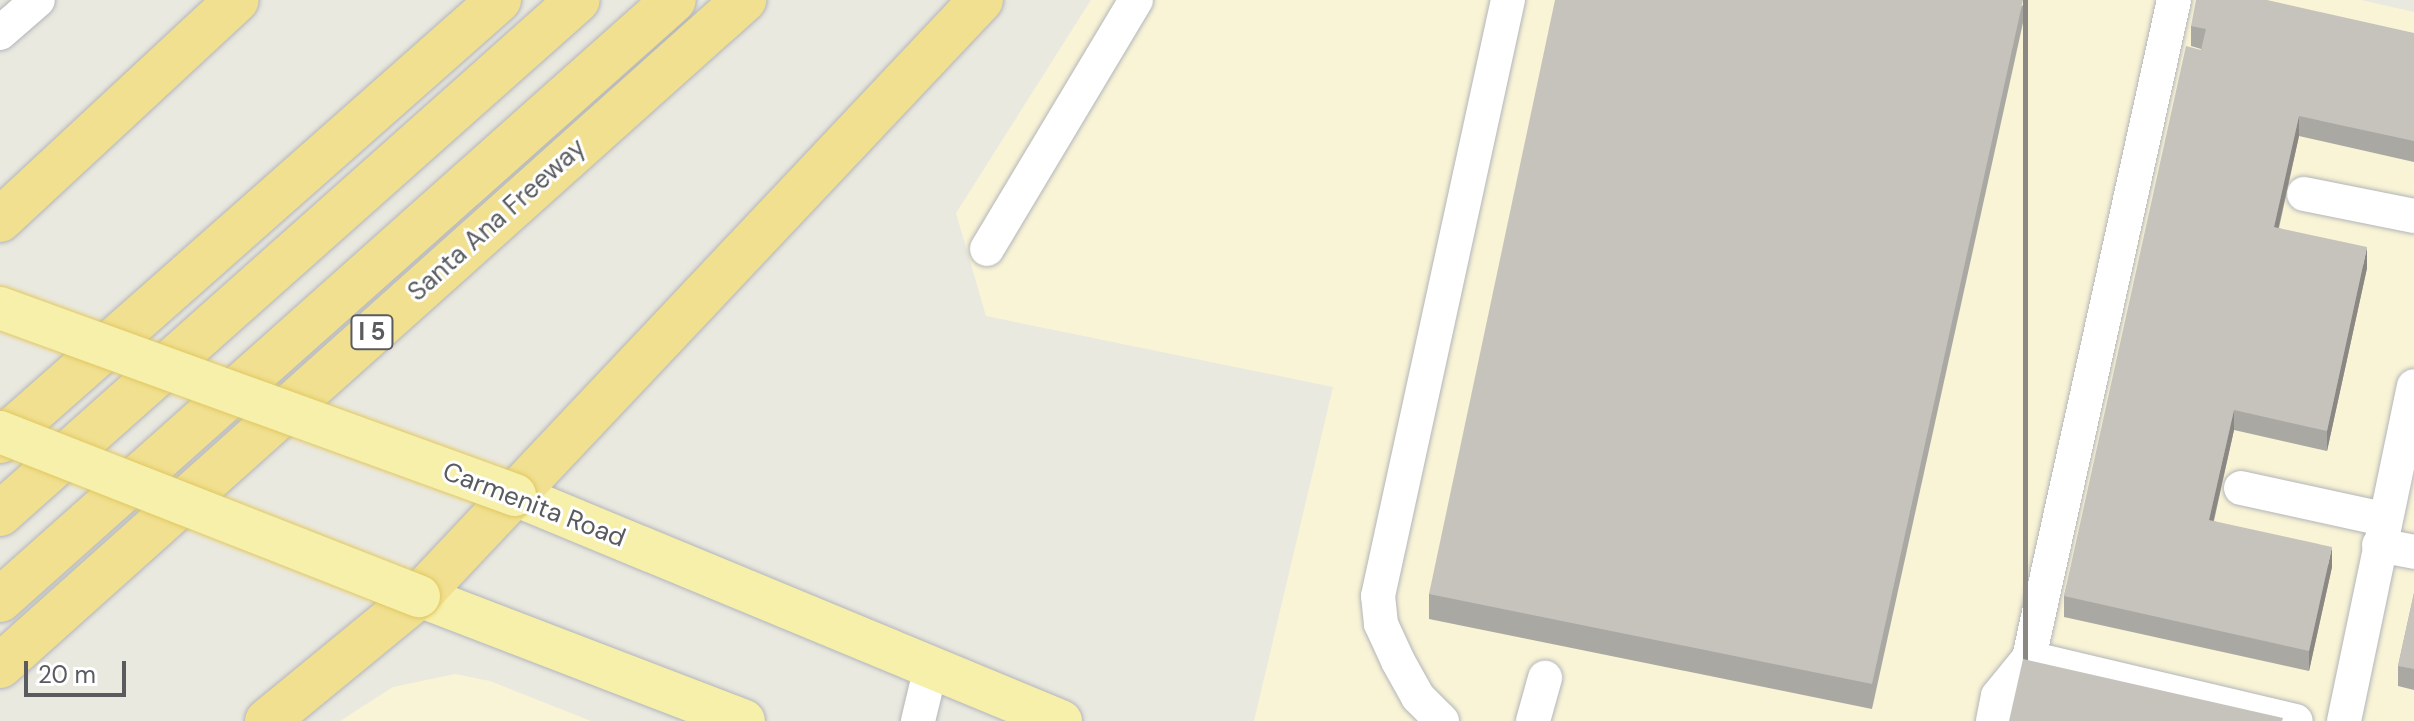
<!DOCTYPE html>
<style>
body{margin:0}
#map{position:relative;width:2414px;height:721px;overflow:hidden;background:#eae9e0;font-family:"DM Sans",sans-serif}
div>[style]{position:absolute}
.commercial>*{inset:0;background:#f9f4d6}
.roads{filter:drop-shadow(0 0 2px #b3b5b9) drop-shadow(0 0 2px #b3b5b9)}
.minor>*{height:34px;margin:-17px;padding:0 17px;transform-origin:17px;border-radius:17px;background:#fff}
.major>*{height:42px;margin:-21px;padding:0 21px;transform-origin:21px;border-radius:21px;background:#f6f0aa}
.highway>*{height:44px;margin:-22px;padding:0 22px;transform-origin:22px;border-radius:22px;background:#f1e090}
.bridges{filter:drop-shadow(0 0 2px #e1c862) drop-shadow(0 0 2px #e1c862)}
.major-bridge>*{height:42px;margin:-21px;padding:0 21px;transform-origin:21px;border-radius:21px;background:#f6f0aa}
.wall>*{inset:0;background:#aaa8a3}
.shaded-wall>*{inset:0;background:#8b8884;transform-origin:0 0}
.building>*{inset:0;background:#c6c3bd}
span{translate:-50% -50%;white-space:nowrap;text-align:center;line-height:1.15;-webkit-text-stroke:6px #fff;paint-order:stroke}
.shield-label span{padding:2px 6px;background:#fff;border:2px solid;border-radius:6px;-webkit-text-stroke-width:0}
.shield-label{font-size:24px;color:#595b5f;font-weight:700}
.street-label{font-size:26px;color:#595b5f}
.scale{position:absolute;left:24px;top:661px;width:102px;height:36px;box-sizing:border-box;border:4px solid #595b5f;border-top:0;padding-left:10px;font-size:24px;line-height:28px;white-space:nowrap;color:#595b5f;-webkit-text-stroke:6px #fff;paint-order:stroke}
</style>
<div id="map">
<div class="commercial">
<i style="clip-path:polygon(1091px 0,2361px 0,2414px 12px,2414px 721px,1254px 721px,1333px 387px,986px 316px,956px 213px)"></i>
<i style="clip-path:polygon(455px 674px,490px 681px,591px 721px,340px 721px,393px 687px)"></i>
</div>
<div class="roads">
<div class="minor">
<i style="left:2174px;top:0;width:674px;rotate:102.43deg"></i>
<i style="left:2029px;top:658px;width:274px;rotate:13.3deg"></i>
<i style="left:0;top:33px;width:50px;rotate:-41deg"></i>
<i style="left:2304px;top:194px;width:112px;rotate:11.3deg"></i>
<i style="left:987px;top:249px;width:290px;rotate:-59.1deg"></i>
<i style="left:2241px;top:488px;width:145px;rotate:12.3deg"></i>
<i style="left:2379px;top:545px;width:36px;rotate:11deg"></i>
<i style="left:918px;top:721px;width:51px;rotate:-76.5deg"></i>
<i style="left:1442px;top:721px;width:34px;rotate:-135deg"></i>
<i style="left:1418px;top:697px;width:41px;rotate:-119.1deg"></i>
<i style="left:1398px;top:661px;width:41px;rotate:-114.7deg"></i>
<i style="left:1381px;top:624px;width:28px;rotate:-96deg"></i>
<i style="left:1378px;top:596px;width:610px;rotate:-77.7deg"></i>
<i style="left:1533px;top:721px;width:45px;rotate:-74.4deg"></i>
<i style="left:1993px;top:721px;width:25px;rotate:-79deg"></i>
<i style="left:1998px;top:696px;width:49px;rotate:-50.8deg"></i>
<i style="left:2344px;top:721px;width:342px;rotate:-78.2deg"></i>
</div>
<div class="major">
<i style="left:515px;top:495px;width:591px;rotate:22.49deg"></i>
<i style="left:419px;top:596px;width:348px;rotate:21deg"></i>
</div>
<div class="highway">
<i style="left:0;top:220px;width:323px;rotate:-42.9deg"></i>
<i style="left:0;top:441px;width:666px;rotate:-41.47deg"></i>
<i style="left:0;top:514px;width:773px;rotate:-41.65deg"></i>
<i style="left:0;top:600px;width:902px;rotate:-41.68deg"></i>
<i style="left:0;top:666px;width:999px;rotate:-41.83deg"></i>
<i style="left:267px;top:721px;width:197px;rotate:-39.4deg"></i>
<i style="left:419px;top:596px;width:819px;rotate:-46.68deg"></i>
</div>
</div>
<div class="bridges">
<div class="major-bridge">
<i style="left:0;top:308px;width:548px;rotate:19.96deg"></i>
<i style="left:0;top:432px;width:450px;rotate:21.4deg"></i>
</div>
</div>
<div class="wall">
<i style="clip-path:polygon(2028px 0,1872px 709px,1429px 619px,1429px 594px)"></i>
<i style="clip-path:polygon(2191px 26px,2414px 33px,2414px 162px,2299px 136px,2279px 228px,2367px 268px,2327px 451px,2234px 430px,2214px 521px,2332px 567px,2309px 671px,2064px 617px,2064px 596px,2201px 49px,2191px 46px)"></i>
<i style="clip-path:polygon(2414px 593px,2414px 690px,2398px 686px,2398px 666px)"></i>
</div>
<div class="shaded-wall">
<i style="left:2023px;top:0;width:5px;height:700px"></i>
<i style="clip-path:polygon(2299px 116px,2299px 136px,2274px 247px,2274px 227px)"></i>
<i style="clip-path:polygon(2367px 247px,2367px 268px,2327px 451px,2327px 431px)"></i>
<i style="clip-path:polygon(2234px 410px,2234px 430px,2209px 540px,2209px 520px)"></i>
<i style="clip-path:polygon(2332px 547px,2332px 567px,2309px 671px,2309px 651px)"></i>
</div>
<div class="building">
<i style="clip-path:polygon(1555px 0,2023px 0,1872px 684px,1429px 594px)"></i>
<i style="clip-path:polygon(2196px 0,2267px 0,2414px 33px,2414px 141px,2299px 116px,2274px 227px,2367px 247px,2327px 431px,2234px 410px,2209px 520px,2332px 547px,2309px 651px,2064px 596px,2186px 46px,2201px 50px,2206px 29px,2191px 26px)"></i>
<i style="clip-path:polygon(2414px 593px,2414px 669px,2398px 666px)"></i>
<i style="clip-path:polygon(2023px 659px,2283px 718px,2282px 721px,2009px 721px)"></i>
</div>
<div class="shield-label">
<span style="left:372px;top:332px">I 5</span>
</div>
<div class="street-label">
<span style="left:497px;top:220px;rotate:-42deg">Santa Ana Freeway</span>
<span style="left:534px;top:505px;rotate:21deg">Carmenita Road</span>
</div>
<div class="scale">20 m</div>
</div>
